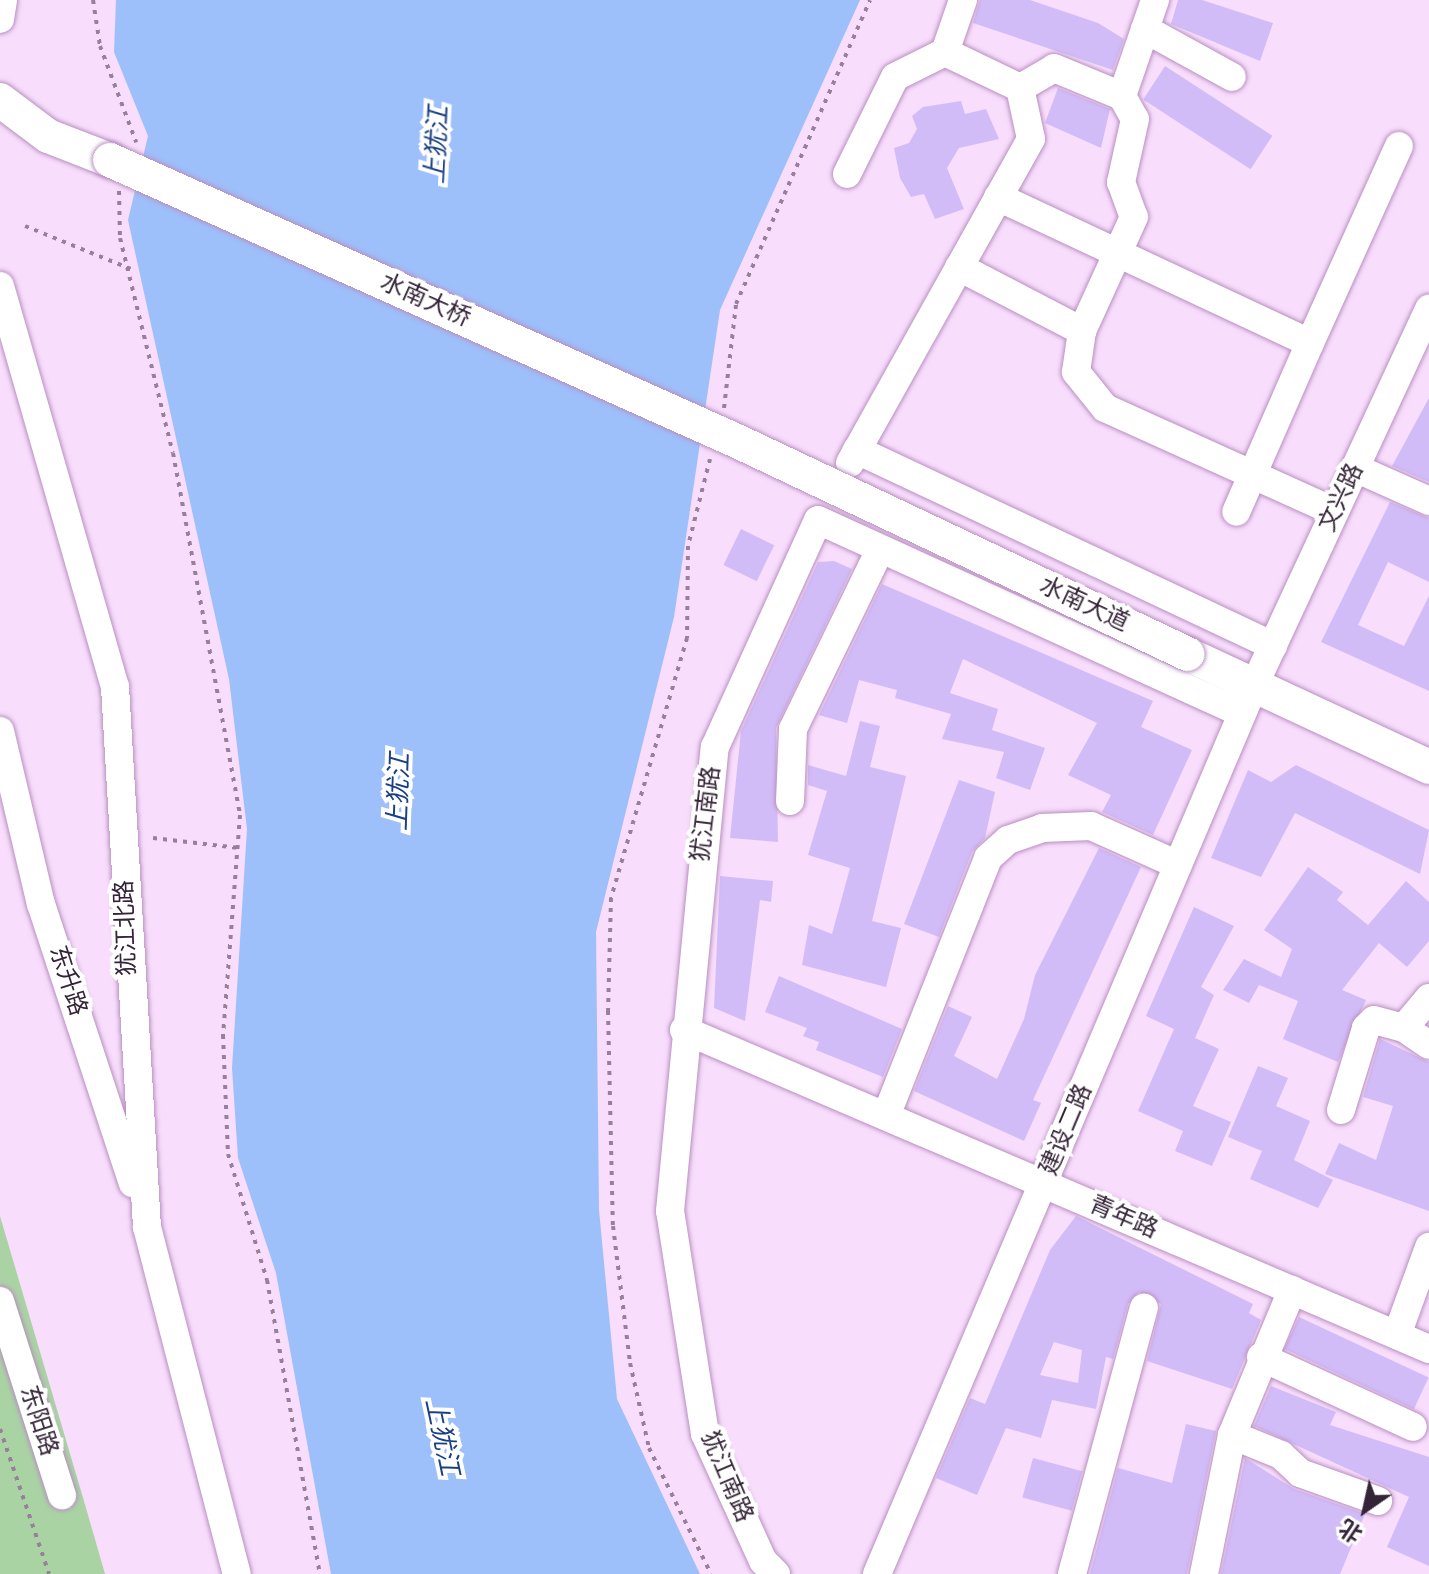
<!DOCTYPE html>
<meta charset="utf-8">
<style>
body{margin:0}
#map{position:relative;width:1429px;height:1574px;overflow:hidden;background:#f8ddfc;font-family:Spectral,"Noto Sans SC",serif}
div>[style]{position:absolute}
.green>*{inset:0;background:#aad3a4}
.water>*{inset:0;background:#9dbffa}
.building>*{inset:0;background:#d2bcf8;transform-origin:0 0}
.path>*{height:4px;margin-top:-2px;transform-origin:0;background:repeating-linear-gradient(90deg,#96809a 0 4px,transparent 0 10px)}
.roads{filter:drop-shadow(0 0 2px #b98fc1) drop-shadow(0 0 2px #b98fc1)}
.minor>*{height:28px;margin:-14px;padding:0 14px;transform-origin:14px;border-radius:14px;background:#fff}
.major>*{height:34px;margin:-17px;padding:0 17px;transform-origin:17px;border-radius:17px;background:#fff}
.bridges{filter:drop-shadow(0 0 2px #b98fc1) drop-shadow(0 0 2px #b98fc1)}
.major-bridge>*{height:34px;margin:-17px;padding:0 17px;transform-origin:17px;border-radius:17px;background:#fff}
span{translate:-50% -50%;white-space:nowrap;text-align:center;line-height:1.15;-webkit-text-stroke:8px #fff;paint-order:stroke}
.street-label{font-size:24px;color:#352438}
.water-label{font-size:26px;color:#1a4083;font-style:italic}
.north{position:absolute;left:1325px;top:1470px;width:80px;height:80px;-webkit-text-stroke:6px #fff;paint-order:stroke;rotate:214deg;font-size:22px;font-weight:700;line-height:32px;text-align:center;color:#352438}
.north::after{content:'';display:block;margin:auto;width:28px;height:36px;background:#352438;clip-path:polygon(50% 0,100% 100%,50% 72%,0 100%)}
</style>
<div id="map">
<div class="green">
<i style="clip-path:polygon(0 1216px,86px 1508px,105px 1574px,0 1574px)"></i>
</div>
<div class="water">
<i style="clip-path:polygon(116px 0,860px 0,720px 310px,674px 617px,596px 932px,599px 1210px,617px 1399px,700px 1574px,331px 1574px,276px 1273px,238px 1158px,232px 1068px,247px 829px,229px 679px,128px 220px,148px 136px,114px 52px)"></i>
</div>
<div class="building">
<i style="clip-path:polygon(980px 0,1030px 0,1098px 23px,1124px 39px,1113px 70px,973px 23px)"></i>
<i style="clip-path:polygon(1178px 0,1202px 0,1273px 23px,1260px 61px,1171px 24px)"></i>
<i style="left:1165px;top:66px;width:128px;height:40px;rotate:33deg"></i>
<i style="clip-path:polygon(1058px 88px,1110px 109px,1101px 148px,1045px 123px)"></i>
<i style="clip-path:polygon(961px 101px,965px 114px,986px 109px,999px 139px,959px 148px,947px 168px,964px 209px,935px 219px,924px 194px,911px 197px,900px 178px,894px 148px,909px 143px,917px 129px,912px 116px,923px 107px)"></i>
<i style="clip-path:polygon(1429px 398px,1429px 482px,1392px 466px)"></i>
<i style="clip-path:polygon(1390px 502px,1429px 518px,1429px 582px,1388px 562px,1358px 625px,1404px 646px,1429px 596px,1429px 691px,1321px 642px)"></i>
<i style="left:741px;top:529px;width:37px;height:40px;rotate:26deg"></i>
<i style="clip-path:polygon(834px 561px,852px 569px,776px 728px,778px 842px,730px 838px,741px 731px,818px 562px)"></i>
<i style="clip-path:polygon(882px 584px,1153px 701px,1141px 727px,1192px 750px,1153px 835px,1102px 812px,1111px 795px,1068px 775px,1097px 723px,963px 659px,950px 693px,998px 709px,992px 730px,1045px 748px,1030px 790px,996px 778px,1004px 752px,942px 739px,951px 714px,895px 698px,897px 690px,859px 680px,847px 723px,819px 715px)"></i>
<i style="clip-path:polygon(860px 721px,880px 726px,870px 767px,906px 776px,872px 921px,901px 928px,886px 987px,802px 965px,809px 925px,832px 934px,850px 868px,808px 855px,827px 791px,808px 785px,808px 765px,846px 776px)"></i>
<i style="clip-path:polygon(1296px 765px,1429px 830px,1420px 874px,1295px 813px,1261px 877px,1211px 858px,1248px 770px,1271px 782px)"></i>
<i style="clip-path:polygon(959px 780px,995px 792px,985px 838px,972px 852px,939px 937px,904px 924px)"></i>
<i style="clip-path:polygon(1099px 848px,1141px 867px,1033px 1100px,1041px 1103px,1024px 1141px,914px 1091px,948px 1006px,972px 1017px,954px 1056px,997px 1079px,1024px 1019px,1035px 975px)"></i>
<i style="clip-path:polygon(1308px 867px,1343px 892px,1337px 900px,1368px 925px,1406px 881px,1429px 902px,1429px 941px,1407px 967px,1379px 943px,1342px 990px,1366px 1000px,1338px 1062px,1283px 1039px,1298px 1001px,1259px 985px,1249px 1003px,1223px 990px,1244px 959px,1281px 977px,1292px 949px,1264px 930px)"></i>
<i style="clip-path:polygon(720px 876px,773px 881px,771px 902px,760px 900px,745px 1021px,714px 1008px)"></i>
<i style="clip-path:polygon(1194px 907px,1234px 926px,1201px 987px,1214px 995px,1195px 1038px,1219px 1049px,1193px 1106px,1231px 1122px,1212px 1166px,1175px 1151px,1183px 1131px,1138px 1111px,1174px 1029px,1146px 1016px)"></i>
<i style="clip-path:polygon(779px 976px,902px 1029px,883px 1077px,816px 1050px,819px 1042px,803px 1036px,807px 1028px,765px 1012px)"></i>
<i style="clip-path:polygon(1380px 1039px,1429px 1062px,1429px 1211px,1325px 1174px,1339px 1143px,1376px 1160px,1393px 1106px,1363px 1097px)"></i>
<i style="clip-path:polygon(1258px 1066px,1288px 1078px,1276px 1106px,1310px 1121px,1294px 1160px,1333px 1180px,1318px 1208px,1250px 1179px,1262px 1151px,1228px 1137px)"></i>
<i style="clip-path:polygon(evenodd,1076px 1216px,1253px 1304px,1249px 1313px,1261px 1320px,1232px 1389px,1147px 1361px,1161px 1304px,1139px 1292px,1128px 1304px,1113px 1359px,1106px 1357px,1096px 1409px,1052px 1400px,1041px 1438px,1006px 1428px,977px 1495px,936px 1478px,970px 1398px,985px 1404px,1050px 1250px,1076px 1216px,1054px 1342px,1082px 1350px,1078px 1383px,1040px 1375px,1054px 1342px)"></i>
<i style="left:1299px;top:1317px;width:143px;height:35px;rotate:25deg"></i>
<i style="clip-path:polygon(1271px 1386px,1336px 1412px,1330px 1425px,1429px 1457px,1429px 1566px,1387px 1547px,1409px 1497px,1254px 1426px)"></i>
<i style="clip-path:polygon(1186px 1424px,1216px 1431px,1187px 1574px,1090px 1574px,1118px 1468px,1172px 1483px)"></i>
<i style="left:1033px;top:1458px;width:51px;height:41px;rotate:15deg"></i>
<i style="clip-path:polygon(1245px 1458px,1294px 1489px,1365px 1514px,1340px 1574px,1221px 1574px)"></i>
</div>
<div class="path">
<i style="left:93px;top:0;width:47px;rotate:81.3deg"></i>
<i style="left:100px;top:46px;width:103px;rotate:69.4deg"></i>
<i style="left:119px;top:191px;width:47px;rotate:88.8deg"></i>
<i style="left:120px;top:238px;width:221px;rotate:76.2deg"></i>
<i style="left:173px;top:453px;width:368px;rotate:79.5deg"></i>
<i style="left:240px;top:815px;width:221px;rotate:94.4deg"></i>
<i style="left:223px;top:1035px;width:119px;rotate:87.6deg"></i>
<i style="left:228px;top:1154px;width:132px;rotate:72.8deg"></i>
<i style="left:267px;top:1280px;width:299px;rotate:79.8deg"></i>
<i style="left:25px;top:226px;width:114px;rotate:22.1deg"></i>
<i style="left:724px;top:408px;width:105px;rotate:-83.4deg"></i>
<i style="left:736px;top:304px;width:332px;rotate:-66.2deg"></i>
<i style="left:710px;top:459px;width:90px;rotate:104.2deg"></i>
<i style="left:688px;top:546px;width:92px;rotate:90.6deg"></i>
<i style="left:687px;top:638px;width:271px;rotate:106.3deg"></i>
<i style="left:611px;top:898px;width:113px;rotate:91.5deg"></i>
<i style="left:608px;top:1011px;width:215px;rotate:88.7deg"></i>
<i style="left:613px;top:1226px;width:138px;rotate:82.9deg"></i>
<i style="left:630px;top:1363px;width:87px;rotate:77.4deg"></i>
<i style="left:649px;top:1448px;width:140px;rotate:63.8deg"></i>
<i style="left:153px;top:838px;width:87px;rotate:6.6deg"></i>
<i style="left:0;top:1429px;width:153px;rotate:71.3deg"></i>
</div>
<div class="roads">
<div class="minor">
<i style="left:0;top:19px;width:19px;rotate:-81deg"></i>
<i style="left:1145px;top:29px;width:99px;rotate:28.9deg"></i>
<i style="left:945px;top:52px;width:55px;rotate:-70.9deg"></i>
<i style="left:1020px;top:88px;width:39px;rotate:-30deg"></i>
<i style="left:1054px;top:68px;width:74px;rotate:22.4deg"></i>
<i style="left:1122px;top:96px;width:26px;rotate:61deg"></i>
<i style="left:1135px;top:119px;width:65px;rotate:102.5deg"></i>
<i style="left:1121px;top:182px;width:37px;rotate:70deg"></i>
<i style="left:1134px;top:217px;width:125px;rotate:114.5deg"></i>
<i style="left:1122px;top:96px;width:102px;rotate:-71deg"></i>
<i style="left:847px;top:174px;width:108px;rotate:-63.7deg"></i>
<i style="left:895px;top:77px;width:56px;rotate:-26.6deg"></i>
<i style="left:945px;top:52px;width:83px;rotate:25.6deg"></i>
<i style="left:1020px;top:88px;width:52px;rotate:77.8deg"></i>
<i style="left:1031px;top:139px;width:356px;rotate:119.2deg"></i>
<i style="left:998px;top:197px;width:344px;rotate:25.1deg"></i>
<i style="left:1310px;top:343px;width:184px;rotate:113.6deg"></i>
<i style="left:959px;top:267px;width:139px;rotate:27.5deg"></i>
<i style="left:1082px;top:331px;width:41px;rotate:98.3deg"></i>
<i style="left:1076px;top:372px;width:46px;rotate:51.1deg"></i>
<i style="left:1105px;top:408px;width:252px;rotate:24.3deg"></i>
<i style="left:0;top:286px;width:417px;rotate:74deg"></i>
<i style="left:115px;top:687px;width:541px;rotate:86.61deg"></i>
<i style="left:147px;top:1227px;width:358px;rotate:75.5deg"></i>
<i style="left:1310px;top:343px;width:216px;rotate:-65.7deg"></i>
<i style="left:850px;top:463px;width:15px;rotate:-62deg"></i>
<i style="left:857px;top:450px;width:460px;rotate:25.2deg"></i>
<i style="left:1355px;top:468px;width:81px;rotate:24deg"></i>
<i style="left:0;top:731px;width:178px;rotate:76.7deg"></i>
<i style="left:41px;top:904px;width:294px;rotate:71.8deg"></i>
<i style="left:790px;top:801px;width:72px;rotate:-87.6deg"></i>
<i style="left:793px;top:729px;width:199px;rotate:-64.1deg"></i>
<i style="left:1429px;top:998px;width:39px;rotate:130deg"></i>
<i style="left:1404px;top:1028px;width:30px;rotate:34deg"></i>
<i style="left:684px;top:1030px;width:810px;rotate:23.18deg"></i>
<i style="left:1341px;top:1110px;width:86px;rotate:-73deg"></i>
<i style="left:1366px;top:1028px;width:11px;rotate:-45deg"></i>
<i style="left:1374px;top:1020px;width:31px;rotate:15deg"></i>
<i style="left:886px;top:1116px;width:277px;rotate:-68.4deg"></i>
<i style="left:988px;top:858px;width:27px;rotate:-42deg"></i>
<i style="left:1008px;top:840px;width:36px;rotate:-19deg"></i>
<i style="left:1042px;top:828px;width:49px;rotate:-2.3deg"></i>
<i style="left:1091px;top:826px;width:95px;rotate:24.1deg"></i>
<i style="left:0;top:1301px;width:204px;rotate:72.3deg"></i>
<i style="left:1397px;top:1335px;width:94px;rotate:-70deg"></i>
<i style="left:1261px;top:1357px;width:167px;rotate:24.7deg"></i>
<i style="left:1232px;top:1435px;width:53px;rotate:22.2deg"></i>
<i style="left:1281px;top:1455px;width:26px;rotate:43deg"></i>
<i style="left:1300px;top:1473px;width:83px;rotate:19.7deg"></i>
<i style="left:776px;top:1574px;width:18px;rotate:-135deg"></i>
<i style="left:763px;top:1561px;width:140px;rotate:-114.5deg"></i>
<i style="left:705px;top:1434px;width:226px;rotate:-98.9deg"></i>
<i style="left:670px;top:1211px;width:466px;rotate:-84.5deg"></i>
<i style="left:715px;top:747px;width:249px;rotate:-65.6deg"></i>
<i style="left:818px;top:520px;width:466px;rotate:24.5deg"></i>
<i style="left:877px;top:1574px;width:965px;rotate:-67deg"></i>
<i style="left:1254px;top:686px;width:416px;rotate:-65.1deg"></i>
<i style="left:1072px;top:1574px;width:276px;rotate:-74.9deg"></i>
<i style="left:1204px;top:1574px;width:142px;rotate:-78.6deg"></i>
<i style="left:1232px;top:1435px;width:157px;rotate:-67.5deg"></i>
</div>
<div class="major">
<i style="left:0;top:100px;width:60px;rotate:36.9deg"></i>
<i style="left:48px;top:136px;width:66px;rotate:21.2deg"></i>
<i style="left:1187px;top:654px;width:267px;rotate:25deg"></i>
</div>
</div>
<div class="bridges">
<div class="major-bridge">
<i style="left:110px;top:160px;width:689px;rotate:24.15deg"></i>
<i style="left:739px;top:442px;width:496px;rotate:25.3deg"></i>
</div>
</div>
<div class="street-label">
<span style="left:425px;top:301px;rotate:24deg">水南大桥</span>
<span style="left:1342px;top:498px;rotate:-65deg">文兴路</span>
<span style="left:1084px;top:605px;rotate:25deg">水南大道</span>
<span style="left:707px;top:814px;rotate:-83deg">犹江南路</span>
<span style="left:127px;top:928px;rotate:-92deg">犹江北路</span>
<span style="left:67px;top:981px;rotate:72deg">东升路</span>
<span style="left:1067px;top:1130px;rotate:-67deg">建设二路</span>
<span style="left:1123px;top:1218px;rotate:23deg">青年路</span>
<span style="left:38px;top:1421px;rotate:72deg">东阳路</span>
<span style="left:726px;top:1477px;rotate:67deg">犹江南路</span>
</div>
<div class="water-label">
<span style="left:438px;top:145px;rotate:-87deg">上犹江</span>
<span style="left:400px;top:792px;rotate:-88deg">上犹江</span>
<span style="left:441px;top:1437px;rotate:78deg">上犹江</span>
</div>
<div class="north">北</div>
</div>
